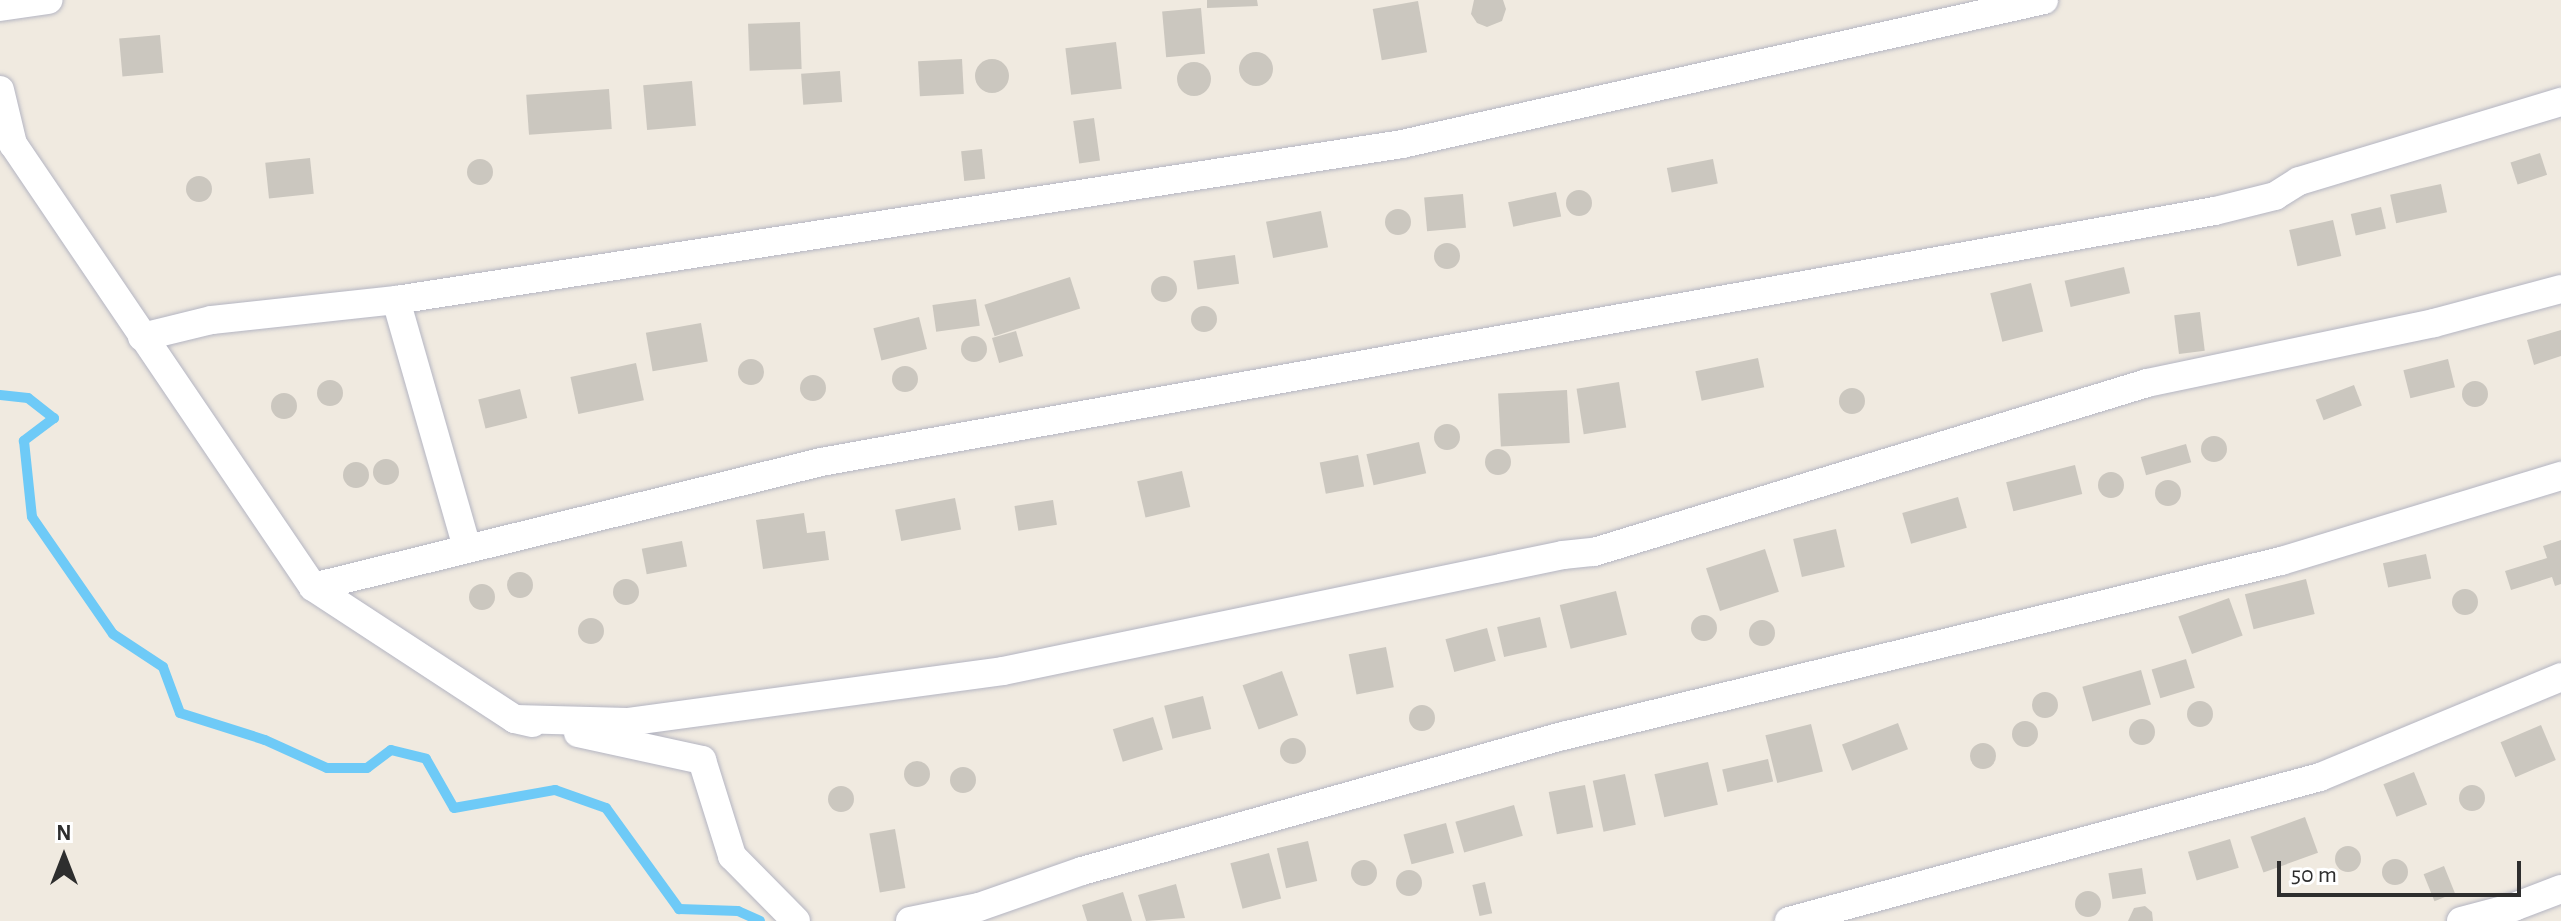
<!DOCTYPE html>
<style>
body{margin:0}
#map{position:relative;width:2561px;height:921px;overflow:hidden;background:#f0eae0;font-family:"Alegreya Sans",sans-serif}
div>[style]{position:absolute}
.stream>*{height:10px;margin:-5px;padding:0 5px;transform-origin:5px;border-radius:5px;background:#6ecaf7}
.building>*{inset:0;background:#cbc7bf;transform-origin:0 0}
.round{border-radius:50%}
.roads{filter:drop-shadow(0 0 2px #b4b5c2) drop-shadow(0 0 2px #b4b5c2)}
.street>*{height:28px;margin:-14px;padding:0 14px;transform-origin:14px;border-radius:14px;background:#fff}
span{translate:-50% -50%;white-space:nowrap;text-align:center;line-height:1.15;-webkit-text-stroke:6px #fff;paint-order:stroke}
.north{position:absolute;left:24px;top:817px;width:80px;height:80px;-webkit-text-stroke:6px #fff;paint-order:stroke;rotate:0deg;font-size:22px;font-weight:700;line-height:32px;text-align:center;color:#2e2e2e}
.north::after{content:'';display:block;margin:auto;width:28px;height:36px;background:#2e2e2e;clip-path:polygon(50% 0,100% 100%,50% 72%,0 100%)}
.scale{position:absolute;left:2277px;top:861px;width:244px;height:36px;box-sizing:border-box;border:4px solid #2e2e2e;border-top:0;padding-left:10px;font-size:24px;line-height:28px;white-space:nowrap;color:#2e2e2e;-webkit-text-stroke:6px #fff;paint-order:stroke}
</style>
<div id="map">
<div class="stream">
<i style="left:0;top:395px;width:28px;rotate:6deg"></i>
<i style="left:28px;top:398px;width:33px;rotate:38deg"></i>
<i style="left:54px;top:418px;width:38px;rotate:143deg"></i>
<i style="left:24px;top:441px;width:76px;rotate:84deg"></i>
<i style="left:32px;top:517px;width:142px;rotate:55.3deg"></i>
<i style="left:113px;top:634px;width:60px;rotate:33.4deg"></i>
<i style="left:163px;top:667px;width:49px;rotate:69.7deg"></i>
<i style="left:180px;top:713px;width:89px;rotate:17.6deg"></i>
<i style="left:265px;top:740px;width:68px;rotate:24.3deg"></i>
<i style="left:327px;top:768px;width:40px"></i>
<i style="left:367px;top:768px;width:30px;rotate:-37deg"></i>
<i style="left:391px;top:750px;width:36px;rotate:14deg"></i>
<i style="left:426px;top:759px;width:56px;rotate:60.3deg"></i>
<i style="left:454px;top:808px;width:103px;rotate:-10.1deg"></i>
<i style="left:555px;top:790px;width:54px;rotate:19.4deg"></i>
<i style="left:606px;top:808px;width:125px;rotate:54.1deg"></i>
<i style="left:679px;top:909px;width:59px;rotate:1.9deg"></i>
<i style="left:738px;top:911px;width:24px;rotate:24deg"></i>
</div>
<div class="building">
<i style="clip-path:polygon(1207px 0,1257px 0,1258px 6px,1207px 8px)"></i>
<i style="clip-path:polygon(1474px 0,1503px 0,1506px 9px,1502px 21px,1487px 27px,1477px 23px,1471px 14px)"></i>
<i style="left:1418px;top:1px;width:52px;height:46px;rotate:80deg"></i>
<i style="left:1201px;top:8px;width:46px;height:39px;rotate:85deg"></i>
<i style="left:800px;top:22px;width:47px;height:52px;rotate:88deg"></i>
<i style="left:160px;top:35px;width:38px;height:41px;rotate:85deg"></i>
<i style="left:1116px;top:42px;width:47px;height:51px;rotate:83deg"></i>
<i class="round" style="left:1239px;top:52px;width:34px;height:34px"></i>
<i class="round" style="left:975px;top:59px;width:34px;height:34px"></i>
<i style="left:962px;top:59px;width:35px;height:44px;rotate:87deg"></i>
<i class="round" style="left:1177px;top:62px;width:34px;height:34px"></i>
<i style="left:840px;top:71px;width:31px;height:39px;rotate:86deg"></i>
<i style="left:692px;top:81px;width:45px;height:49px;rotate:85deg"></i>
<i style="left:609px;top:89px;width:40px;height:83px;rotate:86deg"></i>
<i style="left:1094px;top:118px;width:43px;height:21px;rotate:82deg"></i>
<i style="left:982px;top:149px;width:30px;height:21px;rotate:84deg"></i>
<i style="left:2540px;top:153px;width:23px;height:31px;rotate:72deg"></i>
<i style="left:310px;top:158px;width:36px;height:45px;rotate:84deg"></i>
<i style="left:1713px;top:159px;width:25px;height:47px;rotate:79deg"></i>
<i class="round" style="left:467px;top:159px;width:26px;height:26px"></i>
<i class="round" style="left:186px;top:176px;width:26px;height:26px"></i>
<i style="left:2441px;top:184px;width:29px;height:52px;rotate:78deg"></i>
<i class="round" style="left:1566px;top:190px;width:26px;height:26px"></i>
<i style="left:1556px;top:192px;width:25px;height:49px;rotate:78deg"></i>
<i style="left:1463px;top:194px;width:34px;height:39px;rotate:85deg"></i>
<i style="left:2381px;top:207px;width:22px;height:31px;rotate:77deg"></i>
<i class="round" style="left:1385px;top:209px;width:26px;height:26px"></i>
<i style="left:1321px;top:211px;width:37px;height:56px;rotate:79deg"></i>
<i style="left:2333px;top:220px;width:37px;height:45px;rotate:77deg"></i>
<i class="round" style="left:1434px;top:243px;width:26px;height:26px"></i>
<i style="left:1235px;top:255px;width:29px;height:42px;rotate:82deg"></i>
<i style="left:2124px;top:267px;width:27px;height:61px;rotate:77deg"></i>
<i class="round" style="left:1151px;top:276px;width:26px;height:26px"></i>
<i style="left:1070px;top:277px;width:33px;height:90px;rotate:72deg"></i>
<i style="left:2031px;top:283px;width:50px;height:42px;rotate:76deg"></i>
<i style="left:976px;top:299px;width:27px;height:44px;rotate:82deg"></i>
<i class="round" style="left:1191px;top:306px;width:26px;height:26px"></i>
<i style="left:2200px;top:312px;width:39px;height:26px;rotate:83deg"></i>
<i style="left:919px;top:317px;width:33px;height:47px;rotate:76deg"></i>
<i style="left:701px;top:323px;width:39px;height:56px;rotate:80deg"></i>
<i style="clip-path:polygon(2561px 330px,2561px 356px,2534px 365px,2527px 340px)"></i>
<i style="left:1016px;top:331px;width:26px;height:25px;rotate:74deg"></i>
<i class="round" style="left:961px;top:336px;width:26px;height:26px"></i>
<i style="left:1758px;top:358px;width:30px;height:64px;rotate:78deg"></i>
<i style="left:2448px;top:359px;width:29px;height:46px;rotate:76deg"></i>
<i class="round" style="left:738px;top:359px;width:26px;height:26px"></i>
<i style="left:636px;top:363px;width:38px;height:67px;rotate:78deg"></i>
<i class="round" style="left:892px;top:366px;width:26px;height:26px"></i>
<i class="round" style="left:800px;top:375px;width:26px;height:26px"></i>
<i class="round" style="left:317px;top:380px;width:26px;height:26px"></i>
<i class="round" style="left:2462px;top:381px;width:26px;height:26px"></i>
<i style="left:1619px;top:382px;width:46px;height:43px;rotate:81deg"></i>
<i style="left:2354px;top:385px;width:22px;height:41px;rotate:69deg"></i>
<i class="round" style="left:1839px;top:388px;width:26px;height:26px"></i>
<i style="left:520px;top:389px;width:30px;height:43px;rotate:76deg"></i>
<i style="left:1567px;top:390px;width:53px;height:69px;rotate:87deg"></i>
<i class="round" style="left:271px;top:393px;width:26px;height:26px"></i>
<i class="round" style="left:1434px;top:424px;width:26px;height:26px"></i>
<i class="round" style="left:2201px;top:436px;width:26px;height:26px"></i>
<i style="left:1419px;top:442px;width:32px;height:54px;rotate:77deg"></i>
<i style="left:2186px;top:444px;width:19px;height:47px;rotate:74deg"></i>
<i class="round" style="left:1485px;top:449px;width:26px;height:26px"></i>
<i style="left:1358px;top:455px;width:32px;height:39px;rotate:79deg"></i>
<i class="round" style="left:373px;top:459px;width:26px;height:26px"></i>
<i class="round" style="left:343px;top:462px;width:26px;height:26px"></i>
<i style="left:2075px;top:465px;width:30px;height:71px;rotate:76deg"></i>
<i style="left:1182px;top:471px;width:37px;height:46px;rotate:77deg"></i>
<i class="round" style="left:2098px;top:472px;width:26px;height:26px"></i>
<i class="round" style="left:2155px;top:480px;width:26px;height:26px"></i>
<i style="left:1958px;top:497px;width:32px;height:58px;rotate:74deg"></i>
<i style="left:955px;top:498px;width:32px;height:61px;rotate:79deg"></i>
<i style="left:1053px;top:500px;width:25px;height:39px;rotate:81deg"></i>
<i style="clip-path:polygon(804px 513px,807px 533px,825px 531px,829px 560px,763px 569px,756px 520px)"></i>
<i style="left:1836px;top:529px;width:39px;height:44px;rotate:77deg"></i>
<i style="clip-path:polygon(2561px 540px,2561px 584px,2555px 586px,2552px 577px,2511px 590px,2505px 571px,2547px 558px,2543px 546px)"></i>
<i style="left:682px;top:541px;width:26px;height:41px;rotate:79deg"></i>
<i style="left:1765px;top:549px;width:45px;height:62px;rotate:72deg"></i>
<i style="left:2426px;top:554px;width:25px;height:44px;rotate:78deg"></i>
<i class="round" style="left:507px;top:572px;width:26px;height:26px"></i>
<i style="left:2306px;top:579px;width:36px;height:63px;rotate:76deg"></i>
<i class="round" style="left:613px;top:579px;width:26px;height:26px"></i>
<i class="round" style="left:469px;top:584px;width:26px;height:26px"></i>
<i class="round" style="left:2452px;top:589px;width:26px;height:26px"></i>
<i style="left:1616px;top:591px;width:45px;height:58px;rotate:76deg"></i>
<i style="left:2229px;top:598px;width:40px;height:54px;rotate:70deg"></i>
<i class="round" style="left:1691px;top:615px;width:26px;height:26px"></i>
<i style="left:1540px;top:617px;width:31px;height:44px;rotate:77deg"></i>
<i class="round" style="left:578px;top:618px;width:26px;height:26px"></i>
<i class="round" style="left:1749px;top:620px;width:26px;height:26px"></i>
<i style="left:1487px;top:628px;width:34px;height:43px;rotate:75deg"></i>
<i style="left:1386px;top:647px;width:41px;height:38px;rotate:79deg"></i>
<i style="left:2186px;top:659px;width:30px;height:36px;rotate:73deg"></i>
<i style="left:2141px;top:670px;width:36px;height:61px;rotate:74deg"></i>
<i style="left:1282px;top:671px;width:47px;height:42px;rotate:70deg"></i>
<i class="round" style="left:2032px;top:692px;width:26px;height:26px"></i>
<i style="left:1203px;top:696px;width:34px;height:40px;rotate:76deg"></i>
<i class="round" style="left:2187px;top:701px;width:26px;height:26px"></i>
<i class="round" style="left:1409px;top:705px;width:26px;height:26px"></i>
<i style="left:1153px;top:717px;width:34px;height:42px;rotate:73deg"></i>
<i class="round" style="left:2129px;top:719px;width:26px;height:26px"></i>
<i class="round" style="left:2012px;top:721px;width:26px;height:26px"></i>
<i style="left:1898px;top:723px;width:28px;height:60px;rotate:69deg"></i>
<i style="left:1811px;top:724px;width:49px;height:47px;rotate:76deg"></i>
<i style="left:2541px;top:725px;width:38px;height:44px;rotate:67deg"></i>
<i class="round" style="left:1280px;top:738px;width:26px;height:26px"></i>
<i class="round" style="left:1970px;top:743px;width:26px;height:26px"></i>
<i style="left:1768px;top:759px;width:23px;height:47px;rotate:77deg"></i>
<i class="round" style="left:904px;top:761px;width:26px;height:26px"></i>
<i style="left:1708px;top:762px;width:44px;height:55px;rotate:77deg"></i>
<i class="round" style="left:950px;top:767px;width:26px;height:26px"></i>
<i style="left:2414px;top:772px;width:35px;height:33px;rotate:68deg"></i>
<i style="left:1625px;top:774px;width:52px;height:33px;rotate:78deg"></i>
<i style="left:1585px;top:785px;width:43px;height:37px;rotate:79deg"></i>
<i class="round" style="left:2459px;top:785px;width:26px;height:26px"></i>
<i class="round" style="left:828px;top:786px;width:26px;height:26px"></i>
<i style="left:1514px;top:805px;width:32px;height:61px;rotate:74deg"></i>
<i style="left:2305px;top:817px;width:38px;height:58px;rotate:70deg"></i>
<i style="left:1446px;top:823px;width:31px;height:44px;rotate:75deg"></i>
<i style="left:895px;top:829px;width:60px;height:26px;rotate:80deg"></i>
<i style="left:2230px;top:839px;width:30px;height:44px;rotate:73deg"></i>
<i style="left:1308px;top:841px;width:41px;height:32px;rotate:77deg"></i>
<i class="round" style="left:2335px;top:846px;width:26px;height:26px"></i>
<i style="left:1269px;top:853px;width:47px;height:40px;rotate:75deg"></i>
<i class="round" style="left:2382px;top:859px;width:26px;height:26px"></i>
<i class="round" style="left:1351px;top:860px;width:26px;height:26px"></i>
<i style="left:2444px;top:866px;width:29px;height:22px;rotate:68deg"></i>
<i style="left:2142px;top:868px;width:26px;height:34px;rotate:81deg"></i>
<i class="round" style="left:1396px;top:870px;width:26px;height:26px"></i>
<i style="left:1485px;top:882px;width:32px;height:13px;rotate:77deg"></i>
<i style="clip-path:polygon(1176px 884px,1185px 918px,1146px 921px,1138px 895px)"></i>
<i class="round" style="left:2075px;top:891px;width:26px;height:26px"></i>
<i style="clip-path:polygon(1123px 892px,1132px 921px,1087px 921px,1082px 905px)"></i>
<i style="clip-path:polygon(2145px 906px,2152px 912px,2153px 921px,2128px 921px,2134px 908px)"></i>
</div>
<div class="roads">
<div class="street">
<i style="left:0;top:7px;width:49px;rotate:-8.3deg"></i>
<i style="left:0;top:90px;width:56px;rotate:76.5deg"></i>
<i style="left:13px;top:144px;width:535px;rotate:55.89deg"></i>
<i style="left:313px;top:587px;width:241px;rotate:33.2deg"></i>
<i style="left:515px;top:719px;width:18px;rotate:13deg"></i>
<i style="left:396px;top:300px;width:257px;rotate:74deg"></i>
<i style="left:142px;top:337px;width:72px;rotate:-13.7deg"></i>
<i style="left:212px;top:320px;width:185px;rotate:-6.2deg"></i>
<i style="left:396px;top:300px;width:1018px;rotate:-8.81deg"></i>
<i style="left:1402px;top:144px;width:658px;rotate:-12.64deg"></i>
<i style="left:313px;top:587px;width:523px;rotate:-13.82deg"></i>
<i style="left:821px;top:462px;width:1416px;rotate:-10.21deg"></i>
<i style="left:2215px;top:211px;width:62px;rotate:-14deg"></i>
<i style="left:2275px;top:196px;width:28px;rotate:-32deg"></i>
<i style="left:2299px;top:181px;width:274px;rotate:-16.8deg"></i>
<i style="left:515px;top:719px;width:112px;rotate:1.5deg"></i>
<i style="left:627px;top:722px;width:379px;rotate:-7.7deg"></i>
<i style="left:1003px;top:671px;width:572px;rotate:-11.7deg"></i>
<i style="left:1563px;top:555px;width:31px;rotate:-6deg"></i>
<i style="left:1594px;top:552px;width:578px;rotate:-16.99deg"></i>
<i style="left:2147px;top:383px;width:293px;rotate:-11.8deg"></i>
<i style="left:2434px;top:323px;width:131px;rotate:-15deg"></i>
<i style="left:578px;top:733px;width:127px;rotate:12.3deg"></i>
<i style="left:702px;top:760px;width:101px;rotate:72.6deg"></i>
<i style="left:732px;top:856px;width:91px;rotate:45.4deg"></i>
<i style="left:910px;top:921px;width:70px;rotate:-11.5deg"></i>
<i style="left:979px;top:907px;width:109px;rotate:-19.3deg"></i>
<i style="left:1082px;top:871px;width:500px;rotate:-15.7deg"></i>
<i style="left:1563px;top:736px;width:739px;rotate:-13.7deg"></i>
<i style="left:2281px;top:561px;width:293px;rotate:-16.9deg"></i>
<i style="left:1789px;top:921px;width:550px;rotate:-15.17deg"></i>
<i style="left:2320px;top:777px;width:261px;rotate:-22.5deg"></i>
<i style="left:2461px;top:921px;width:55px;rotate:-14.8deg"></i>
<i style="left:2514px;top:907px;width:50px;rotate:-21deg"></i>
</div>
</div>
<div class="north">N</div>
<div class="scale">50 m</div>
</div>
